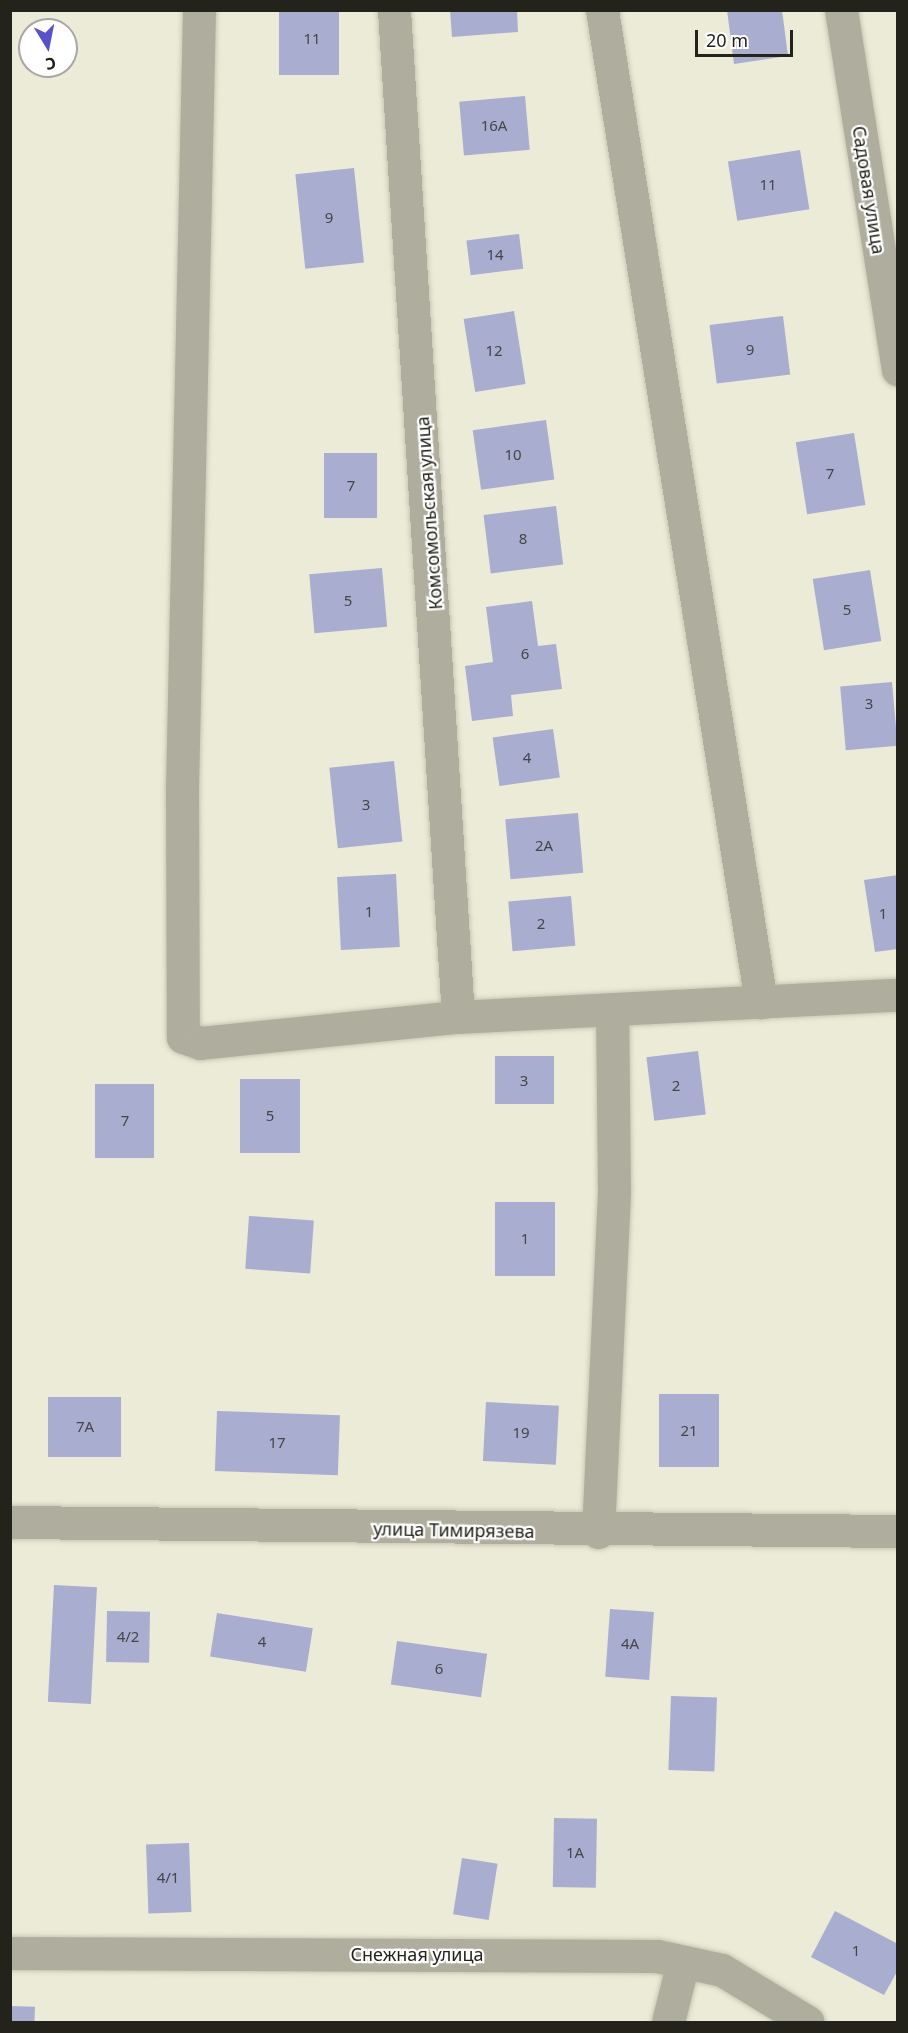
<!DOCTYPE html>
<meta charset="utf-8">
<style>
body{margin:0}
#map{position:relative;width:908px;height:2033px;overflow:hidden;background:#ebebd7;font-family:"Noto Sans",sans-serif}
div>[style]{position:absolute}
.building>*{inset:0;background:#a9add0;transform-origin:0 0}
.roads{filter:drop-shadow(0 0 2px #c7c7b5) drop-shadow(0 0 2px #c7c7b5)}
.minor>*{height:33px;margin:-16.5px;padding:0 16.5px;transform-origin:16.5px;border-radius:16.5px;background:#afae9e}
span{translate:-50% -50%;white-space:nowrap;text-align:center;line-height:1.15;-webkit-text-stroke:4.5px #fff;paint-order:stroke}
.number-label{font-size:15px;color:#444649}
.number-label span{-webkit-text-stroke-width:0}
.street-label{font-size:18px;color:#23231c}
.frame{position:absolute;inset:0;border:12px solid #23231c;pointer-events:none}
.north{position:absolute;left:18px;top:18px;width:60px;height:60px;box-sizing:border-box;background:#fff;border:2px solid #a7a7a4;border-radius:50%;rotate:170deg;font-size:16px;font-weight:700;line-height:24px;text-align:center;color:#23231c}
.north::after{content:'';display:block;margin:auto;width:21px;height:27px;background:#5851c9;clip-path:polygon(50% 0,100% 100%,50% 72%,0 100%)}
.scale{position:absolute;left:695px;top:30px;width:98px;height:27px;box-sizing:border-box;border:3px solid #23231c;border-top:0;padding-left:8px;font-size:18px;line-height:21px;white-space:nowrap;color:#23231c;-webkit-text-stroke:4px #fff;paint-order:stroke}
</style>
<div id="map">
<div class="building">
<i style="left:279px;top:10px;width:60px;height:65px"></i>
<i style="clip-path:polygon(450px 10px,517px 10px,518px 32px,452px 37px)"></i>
<i style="clip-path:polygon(727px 10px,782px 10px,788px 56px,734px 64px)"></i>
<i style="left:525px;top:96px;width:54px;height:66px;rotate:85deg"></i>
<i style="left:800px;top:150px;width:60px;height:73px;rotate:81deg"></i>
<i style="left:354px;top:168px;width:95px;height:59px;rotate:84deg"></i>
<i style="left:519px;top:234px;width:35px;height:53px;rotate:83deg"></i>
<i style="left:514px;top:311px;width:74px;height:51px;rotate:81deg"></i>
<i style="left:783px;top:316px;width:59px;height:74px;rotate:83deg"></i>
<i style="left:546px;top:420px;width:60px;height:74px;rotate:82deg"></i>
<i style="left:854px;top:433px;width:73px;height:59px;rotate:81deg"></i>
<i style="left:324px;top:453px;width:53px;height:65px"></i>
<i style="left:556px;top:506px;width:59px;height:73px;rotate:83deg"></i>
<i style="left:382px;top:568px;width:59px;height:73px;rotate:85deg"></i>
<i style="left:870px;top:570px;width:72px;height:58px;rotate:81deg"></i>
<i style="clip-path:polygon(532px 601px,538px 646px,556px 644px,562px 689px,511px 695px,513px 716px,472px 721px,465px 666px,493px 662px,486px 607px)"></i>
<i style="left:892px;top:682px;width:64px;height:52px;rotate:85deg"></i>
<i style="left:553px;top:729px;width:49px;height:61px;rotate:82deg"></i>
<i style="left:394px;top:761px;width:81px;height:65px;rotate:84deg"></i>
<i style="left:578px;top:813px;width:60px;height:73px;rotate:85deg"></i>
<i style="left:396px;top:874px;width:73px;height:59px;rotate:87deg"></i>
<i style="clip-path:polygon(898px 875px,898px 949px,875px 952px,864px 880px)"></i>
<i style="left:571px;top:896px;width:50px;height:63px;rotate:85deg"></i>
<i style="left:698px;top:1051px;width:64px;height:52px;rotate:83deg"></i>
<i style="left:554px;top:1056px;width:48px;height:59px;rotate:90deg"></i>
<i style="left:300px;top:1079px;width:74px;height:60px;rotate:90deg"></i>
<i style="left:95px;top:1084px;width:59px;height:74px"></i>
<i style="left:555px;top:1202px;width:74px;height:60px;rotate:90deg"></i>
<i style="left:249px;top:1216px;width:65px;height:53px;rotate:4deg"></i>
<i style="left:719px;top:1394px;width:73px;height:60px;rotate:90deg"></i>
<i style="left:48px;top:1397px;width:73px;height:60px"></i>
<i style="left:486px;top:1402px;width:73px;height:59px;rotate:3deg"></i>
<i style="left:217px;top:1411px;width:123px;height:60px;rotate:2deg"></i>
<i style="left:54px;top:1585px;width:43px;height:117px;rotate:3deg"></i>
<i style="left:610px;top:1609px;width:44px;height:68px;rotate:4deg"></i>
<i style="left:107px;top:1611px;width:43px;height:51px;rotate:1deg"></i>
<i style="left:217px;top:1613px;width:97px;height:44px;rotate:9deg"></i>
<i style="left:397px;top:1641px;width:91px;height:44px;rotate:8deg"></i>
<i style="left:671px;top:1696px;width:46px;height:74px;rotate:2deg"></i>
<i style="left:554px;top:1818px;width:43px;height:69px;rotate:1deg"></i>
<i style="left:189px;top:1843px;width:69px;height:43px;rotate:88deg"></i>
<i style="left:462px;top:1858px;width:36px;height:57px;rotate:9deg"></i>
<i style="clip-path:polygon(835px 1911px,898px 1944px,898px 1970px,884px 1995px,811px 1957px)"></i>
<i style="left:10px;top:2006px;width:25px;height:16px;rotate:2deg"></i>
</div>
<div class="roads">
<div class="minor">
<i style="left:199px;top:10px;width:779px;rotate:91.25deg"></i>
<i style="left:182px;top:789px;width:248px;rotate:89.8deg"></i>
<i style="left:183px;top:1037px;width:18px;rotate:19deg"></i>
<i style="left:200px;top:1043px;width:259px;rotate:-5.8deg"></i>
<i style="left:458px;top:1017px;width:441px;rotate:-2.9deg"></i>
<i style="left:394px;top:10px;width:1009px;rotate:86.36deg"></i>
<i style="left:602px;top:10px;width:1005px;rotate:80.89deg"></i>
<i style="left:841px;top:10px;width:364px;rotate:81deg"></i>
<i style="left:10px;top:1522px;width:888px;rotate:0.58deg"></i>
<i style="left:598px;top:1532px;width:340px;rotate:-87.3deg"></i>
<i style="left:614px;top:1192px;width:180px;rotate:-90.6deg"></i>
<i style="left:10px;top:1953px;width:647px;rotate:0.27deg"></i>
<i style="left:657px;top:1956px;width:66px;rotate:12.2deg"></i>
<i style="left:722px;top:1970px;width:100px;rotate:31.2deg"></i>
<i style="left:668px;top:2022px;width:62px;rotate:-76deg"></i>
</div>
</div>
<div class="number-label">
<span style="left:312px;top:39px">11</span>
<span style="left:494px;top:126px">16А</span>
<span style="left:768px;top:185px">11</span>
<span style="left:329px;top:218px">9</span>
<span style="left:495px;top:255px">14</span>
<span style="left:750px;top:350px">9</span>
<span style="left:494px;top:351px">12</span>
<span style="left:513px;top:455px">10</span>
<span style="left:830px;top:474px">7</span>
<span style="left:351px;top:486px">7</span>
<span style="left:523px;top:539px">8</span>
<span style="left:348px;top:601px">5</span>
<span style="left:847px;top:610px">5</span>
<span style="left:525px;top:654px">6</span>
<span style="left:869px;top:704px">3</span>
<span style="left:527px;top:758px">4</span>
<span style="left:366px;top:805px">3</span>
<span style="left:544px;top:846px">2А</span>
<span style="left:369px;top:912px">1</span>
<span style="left:883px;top:914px">1</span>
<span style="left:541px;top:924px">2</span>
<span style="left:524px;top:1081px">3</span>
<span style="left:676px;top:1086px">2</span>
<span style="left:270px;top:1116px">5</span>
<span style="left:125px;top:1121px">7</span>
<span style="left:525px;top:1239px">1</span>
<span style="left:85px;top:1427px">7А</span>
<span style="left:689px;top:1431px">21</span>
<span style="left:521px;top:1433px">19</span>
<span style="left:277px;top:1443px">17</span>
<span style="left:128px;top:1637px">4/2</span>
<span style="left:262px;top:1642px">4</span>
<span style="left:630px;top:1644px">4А</span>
<span style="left:439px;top:1669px">6</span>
<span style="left:575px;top:1853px">1А</span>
<span style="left:168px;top:1878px">4/1</span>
<span style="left:856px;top:1951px">1</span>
</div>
<div class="street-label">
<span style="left:869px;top:190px;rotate:81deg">Садовая улица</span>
<span style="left:429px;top:513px;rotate:-94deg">Комсомольская улица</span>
<span style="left:454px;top:1530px;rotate:1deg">улица Тимирязева</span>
<span style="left:417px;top:1954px">Снежная улица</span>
</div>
<div class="frame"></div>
<div class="north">С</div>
<div class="scale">20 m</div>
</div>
